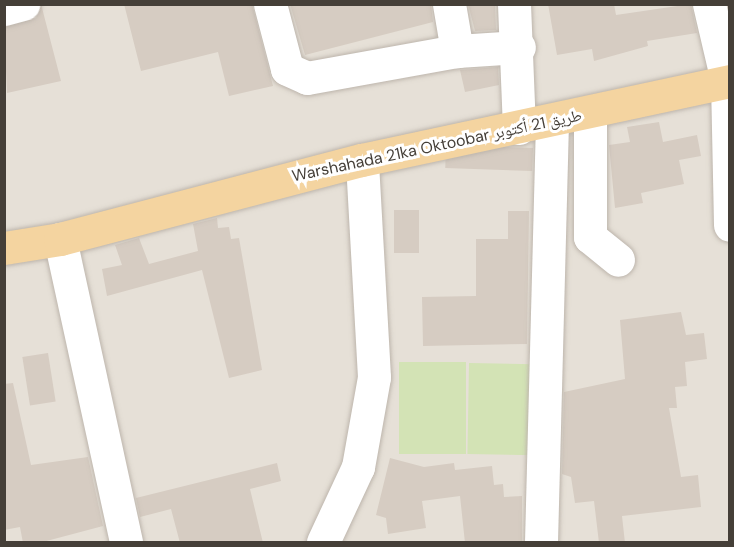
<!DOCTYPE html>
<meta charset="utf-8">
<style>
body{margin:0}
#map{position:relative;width:734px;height:547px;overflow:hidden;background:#f3efe9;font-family:"DM Sans","Noto Naskh Arabic",sans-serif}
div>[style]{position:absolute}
.residential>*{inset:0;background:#e6e0d7;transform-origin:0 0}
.green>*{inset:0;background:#d3e3b5;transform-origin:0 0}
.building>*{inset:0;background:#d6ccc2;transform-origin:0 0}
.roads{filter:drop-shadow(0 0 2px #bdb5ac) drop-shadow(0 0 2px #bdb5ac)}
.minor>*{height:33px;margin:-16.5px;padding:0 16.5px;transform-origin:16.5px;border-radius:16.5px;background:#fff}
.major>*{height:33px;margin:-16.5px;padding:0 16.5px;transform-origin:16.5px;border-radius:16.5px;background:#f4d4a0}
span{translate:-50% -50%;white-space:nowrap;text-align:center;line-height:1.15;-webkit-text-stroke:6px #fff;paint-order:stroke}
.street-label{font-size:16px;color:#453f38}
.frame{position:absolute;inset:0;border:6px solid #453f38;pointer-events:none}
</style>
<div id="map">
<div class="residential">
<i style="left:5px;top:5px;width:724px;height:537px"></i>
</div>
<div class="green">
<i style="left:399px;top:362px;width:67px;height:92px"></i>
<i style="left:469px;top:363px;width:66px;height:91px;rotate:1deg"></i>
</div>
<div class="building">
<i style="clip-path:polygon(41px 4px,61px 81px,7px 93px,4px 27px,36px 18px)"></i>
<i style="clip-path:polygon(124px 4px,252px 4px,273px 86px,229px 96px,218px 52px,141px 71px)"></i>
<i style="clip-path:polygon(290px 4px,431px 4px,433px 22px,305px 55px)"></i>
<i style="clip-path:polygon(468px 4px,495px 4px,496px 30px,475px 31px)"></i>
<i style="clip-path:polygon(548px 4px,614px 4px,616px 15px,691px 4px,697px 33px,647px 41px,648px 46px,594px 61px,592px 49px,557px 55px)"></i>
<i style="clip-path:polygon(498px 67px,499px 85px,465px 92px,460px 70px)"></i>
<i style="clip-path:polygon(659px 122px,663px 142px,697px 135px,701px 156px,679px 160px,684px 184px,641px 193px,643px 203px,615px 208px,609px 145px,630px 142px,627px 127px)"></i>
<i style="left:533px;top:148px;width:23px;height:87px;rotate:92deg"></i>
<i style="left:394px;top:210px;width:25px;height:43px"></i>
<i style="clip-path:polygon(508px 211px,529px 211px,527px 344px,423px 346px,422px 297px,476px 296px,476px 239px,508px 239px)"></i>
<i style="clip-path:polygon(217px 218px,218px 228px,229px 227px,231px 239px,239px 238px,262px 370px,229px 378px,202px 270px,107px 296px,102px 269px,122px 265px,115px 245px,139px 238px,149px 264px,198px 251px,193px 224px)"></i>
<i style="clip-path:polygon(681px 312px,686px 335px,704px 333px,707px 359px,685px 362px,687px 386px,675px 387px,677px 408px,669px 408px,681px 477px,698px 475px,701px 507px,622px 516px,625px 543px,599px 543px,594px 501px,575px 503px,571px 477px,562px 474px,564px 392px,625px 379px,620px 320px)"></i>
<i style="left:48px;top:353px;width:49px;height:26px;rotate:81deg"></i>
<i style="clip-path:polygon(13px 383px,31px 465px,88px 457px,103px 526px,39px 543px,23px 543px,20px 527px,4px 530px,4px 384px)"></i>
<i style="clip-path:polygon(390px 458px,424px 467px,454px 463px,455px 470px,492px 466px,494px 485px,503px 484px,504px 497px,522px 496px,522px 543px,465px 543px,460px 496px,422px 501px,426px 528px,388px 534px,386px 518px,376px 515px)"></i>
<i style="clip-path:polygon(277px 463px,281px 481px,250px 489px,263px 543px,180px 543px,171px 509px,140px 517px,136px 498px)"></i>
</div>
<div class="roads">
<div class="minor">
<i style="left:270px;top:4px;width:67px;rotate:75.3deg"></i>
<i style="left:287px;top:69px;width:22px;rotate:24deg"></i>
<i style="left:307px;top:78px;width:152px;rotate:-10.2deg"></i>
<i style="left:457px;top:51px;width:62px;rotate:-3.7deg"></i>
<i style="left:449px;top:4px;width:48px;rotate:80.3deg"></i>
<i style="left:514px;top:4px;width:124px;rotate:87.7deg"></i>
<i style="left:709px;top:4px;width:79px;rotate:76.8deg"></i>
<i style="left:727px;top:81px;width:144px;rotate:88.8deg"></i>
<i style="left:4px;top:9px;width:20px;rotate:-15deg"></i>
<i style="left:590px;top:112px;width:125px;rotate:90deg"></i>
<i style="left:590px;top:237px;width:36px;rotate:39deg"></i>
<i style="left:60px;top:239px;width:310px;rotate:77.7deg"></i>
<i style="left:323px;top:542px;width:83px;rotate:-65deg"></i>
<i style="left:358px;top:467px;width:91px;rotate:-79.9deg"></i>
<i style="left:374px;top:377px;width:217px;rotate:-93.2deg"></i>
<i style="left:541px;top:542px;width:421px;rotate:-88.5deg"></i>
</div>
<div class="major">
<i style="left:4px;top:248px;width:57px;rotate:-9.1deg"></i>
<i style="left:60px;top:239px;width:312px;rotate:-14.7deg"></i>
<i style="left:362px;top:160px;width:376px;rotate:-12.1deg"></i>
</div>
</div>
<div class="street-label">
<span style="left:437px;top:146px;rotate:-12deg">Warshahada 21ka Oktoobar طريق 21 أكتوبر</span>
</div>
<div class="frame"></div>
</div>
